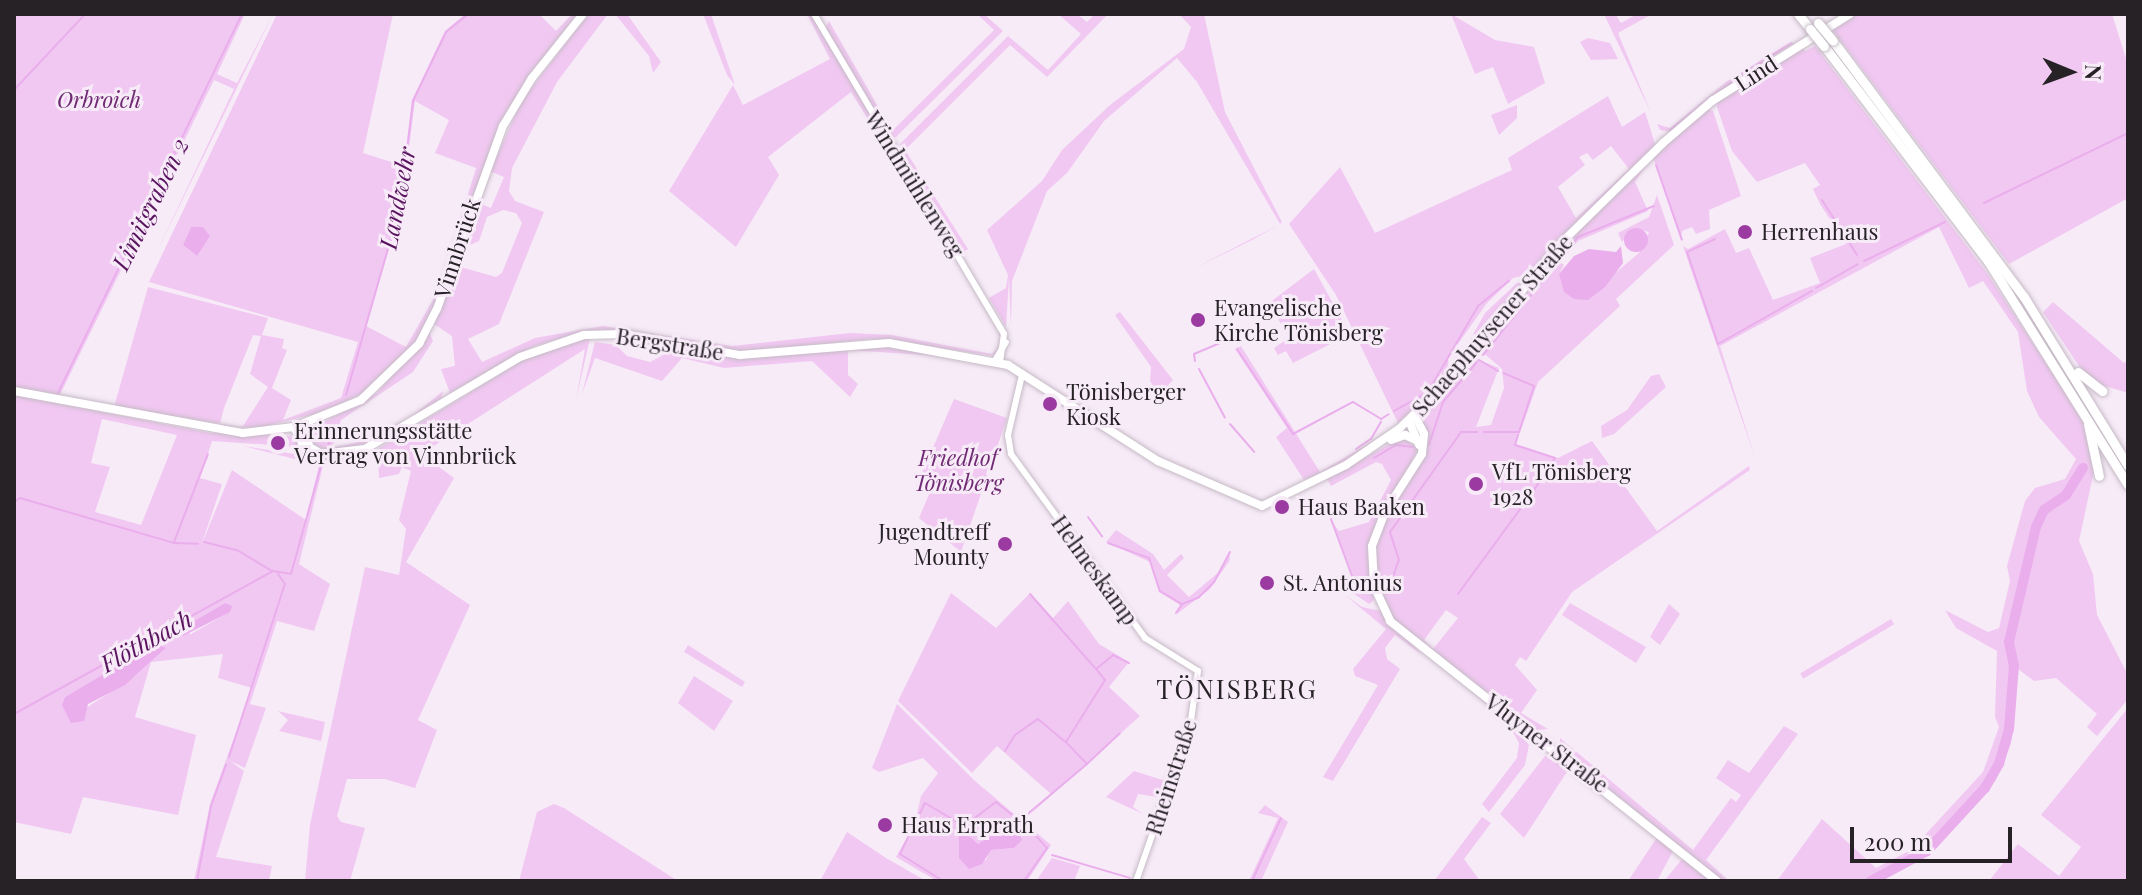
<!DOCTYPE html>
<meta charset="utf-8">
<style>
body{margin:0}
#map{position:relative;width:2142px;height:895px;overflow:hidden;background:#f7ebf8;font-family:"Playfair Display",serif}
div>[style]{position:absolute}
.green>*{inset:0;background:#f1c8f2;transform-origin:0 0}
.water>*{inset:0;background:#eaaeec}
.round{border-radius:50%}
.stream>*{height:2px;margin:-1px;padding:0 1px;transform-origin:1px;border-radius:1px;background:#eaaeec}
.river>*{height:10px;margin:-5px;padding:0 5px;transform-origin:5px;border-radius:5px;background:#eaaeec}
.roads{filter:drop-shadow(0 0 2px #c5bac5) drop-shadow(0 0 2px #c5bac5)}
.minor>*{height:6px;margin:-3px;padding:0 3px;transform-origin:3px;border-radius:3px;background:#fff}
.major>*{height:8px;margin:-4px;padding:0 4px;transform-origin:4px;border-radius:4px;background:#fff}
.highway>*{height:9px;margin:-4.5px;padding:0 4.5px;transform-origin:4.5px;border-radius:4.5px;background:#fff}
.bridges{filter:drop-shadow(0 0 2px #c5bac5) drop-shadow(0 0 2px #c5bac5)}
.highway-bridge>*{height:9px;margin:-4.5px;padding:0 4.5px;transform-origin:4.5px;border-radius:4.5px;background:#fff}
.dots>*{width:22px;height:22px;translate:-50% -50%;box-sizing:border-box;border:4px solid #f7ebf8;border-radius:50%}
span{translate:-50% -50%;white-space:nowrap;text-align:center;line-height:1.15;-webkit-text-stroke:6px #f7ebf8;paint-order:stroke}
.street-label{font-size:22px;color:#262226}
.park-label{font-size:22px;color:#6f2a73;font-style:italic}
.poi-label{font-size:22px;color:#262226}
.left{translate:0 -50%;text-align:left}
.right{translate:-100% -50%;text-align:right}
.water-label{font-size:24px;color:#5a145f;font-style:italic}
.quarter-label{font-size:26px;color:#262226;letter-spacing:2px}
.frame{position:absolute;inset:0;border:16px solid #262226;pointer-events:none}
.north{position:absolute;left:2030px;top:32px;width:80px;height:80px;-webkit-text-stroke:6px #f7ebf8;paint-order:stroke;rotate:91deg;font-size:22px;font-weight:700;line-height:32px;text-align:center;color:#262226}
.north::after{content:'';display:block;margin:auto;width:28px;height:36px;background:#262226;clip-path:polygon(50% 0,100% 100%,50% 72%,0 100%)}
.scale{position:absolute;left:1850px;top:827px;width:162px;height:36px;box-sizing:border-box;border:4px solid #262226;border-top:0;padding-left:10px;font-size:24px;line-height:28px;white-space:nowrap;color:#262226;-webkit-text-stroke:6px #f7ebf8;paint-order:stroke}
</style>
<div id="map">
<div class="green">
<i style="clip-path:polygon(evenodd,14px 14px,245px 14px,217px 74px,237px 83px,273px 14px,153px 260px,234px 89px,214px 80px,56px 403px,210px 433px,291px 436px,302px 447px,212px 441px,200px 478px,222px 484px,201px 546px,232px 470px,306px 520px,319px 465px,243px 446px,327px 459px,370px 452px,323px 466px,299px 564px,330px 584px,314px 631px,277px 621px,250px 704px,266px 708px,245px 768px,230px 761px,244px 771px,216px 857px,272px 866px,269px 881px,194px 881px,210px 804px,252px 688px,218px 678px,223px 654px,151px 662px,135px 717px,196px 735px,178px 815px,83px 797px,71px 834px,14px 822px,14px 14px,102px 419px,177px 435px,141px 525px,95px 512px,110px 467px,91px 463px,102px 419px,14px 14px,225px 603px,229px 612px,191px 634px,182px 628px,225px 603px,14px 14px,163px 643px,164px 650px,134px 677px,86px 708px,65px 697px,163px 643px)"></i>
<i style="clip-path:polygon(evenodd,277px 14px,393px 14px,363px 153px,404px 166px,412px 100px,445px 31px,465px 14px,539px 14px,556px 31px,572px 14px,580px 14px,497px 133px,428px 323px,410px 352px,368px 390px,327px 411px,253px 429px,114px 407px,148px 287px,268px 318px,262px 335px,284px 339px,282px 348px,287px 350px,272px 388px,291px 400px,283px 420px,341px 398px,358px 342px,149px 282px,277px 14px,415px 101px,449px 120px,435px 153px,476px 168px,438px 291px,406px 347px,366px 326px,401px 209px,415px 101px,277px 14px,191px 227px,203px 227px,209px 235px,197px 256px,183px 245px,191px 227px,277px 14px,253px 335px,261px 336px,250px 374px,268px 387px,243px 426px,227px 427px,220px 424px,224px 408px,253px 335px)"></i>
<i style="clip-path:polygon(evenodd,588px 14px,608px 14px,557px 82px,512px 168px,509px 191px,515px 201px,544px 212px,499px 324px,468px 339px,482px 362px,535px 338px,603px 326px,732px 346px,850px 333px,892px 335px,992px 354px,1001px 345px,999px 332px,1003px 340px,997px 352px,994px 355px,989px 355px,872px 339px,739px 352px,583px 332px,534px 346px,450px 393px,441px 369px,455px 366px,452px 336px,434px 324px,474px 208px,521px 102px,588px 14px,490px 171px,504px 177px,491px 208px,478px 203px,490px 171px,588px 14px,503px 210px,516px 213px,522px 223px,502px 273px,496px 277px,457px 266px,463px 248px,479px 241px,487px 217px,503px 210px)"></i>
<i style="clip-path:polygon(615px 14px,627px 14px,661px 62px,653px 73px,649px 56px)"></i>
<i style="clip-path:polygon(703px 14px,711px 14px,735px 85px,727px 75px)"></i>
<i style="clip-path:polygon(807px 14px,811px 14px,956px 259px,851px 92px,768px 157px,779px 175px,736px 247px,669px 191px,733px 85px,743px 105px,830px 59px)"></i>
<i style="clip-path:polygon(977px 14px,984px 14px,1003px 31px,896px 137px,889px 137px,825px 30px,829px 21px,892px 131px,994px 30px)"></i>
<i style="clip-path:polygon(1058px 14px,1077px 14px,1087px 22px,1095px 14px,1108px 14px,1047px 77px,1010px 45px,905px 150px,968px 249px,961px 254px,900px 153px,900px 144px,1008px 36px,1048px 70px,1081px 34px)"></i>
<i style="clip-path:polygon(1179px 14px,1204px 14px,1225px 112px,1282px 222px,1280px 224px,1252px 240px,1191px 270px,1280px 224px,1197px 82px,1177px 58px,1104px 121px,1067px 173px,1047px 191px,1012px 281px,1011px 327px,1009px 278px,1006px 327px,989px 298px,1006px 288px,1008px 275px,987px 230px,1042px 181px,1062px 150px,1110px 105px,1184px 49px,1191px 27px)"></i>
<i style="clip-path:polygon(1451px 14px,1495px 40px,1534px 47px,1545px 83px,1508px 104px,1493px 67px,1475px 74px)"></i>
<i style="clip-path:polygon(1604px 14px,1615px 14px,1621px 23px,1637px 14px,1652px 14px,1618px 33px,1651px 113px)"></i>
<i style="clip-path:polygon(1856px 14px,2112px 14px,2128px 65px,2128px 198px,2009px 264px,1832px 29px)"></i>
<i style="clip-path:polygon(1588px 38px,1610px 43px,1618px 59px,1591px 60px,1580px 42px)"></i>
<i style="clip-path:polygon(1792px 41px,1671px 132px,1660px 130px,1657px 124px,1670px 128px,1726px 82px)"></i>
<i style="clip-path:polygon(1815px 46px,1987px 273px,2086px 425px,2094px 471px,2079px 541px,2093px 574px,2097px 615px,2128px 675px,2128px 699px,2097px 736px,2087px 727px,2097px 714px,2056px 678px,2034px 681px,2018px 669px,2011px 744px,1996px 780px,1931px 852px,1881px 881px,1777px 881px,1822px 819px,1876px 868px,1911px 850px,1983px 772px,1999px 727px,1995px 717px,1997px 651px,1956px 628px,1945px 610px,1988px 632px,1999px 628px,2010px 581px,2007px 566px,2025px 501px,2035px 488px,2065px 479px,2076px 459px,2039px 417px,2027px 391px,2018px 332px,1983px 281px,1969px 288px,1939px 227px,1720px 346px,1756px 461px,1683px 246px,1688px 249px,1725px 229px,1736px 253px,1749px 248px,1773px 300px,1820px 283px,1810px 258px,1846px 244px,1820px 204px,1813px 189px,1820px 185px,1805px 163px,1757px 182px,1732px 151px,1717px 107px,1718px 100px,1802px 47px,1805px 51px)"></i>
<i style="clip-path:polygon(evenodd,1608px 96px,1622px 127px,1645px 112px,1656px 147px,1531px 274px,1513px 278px,1487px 303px,1448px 358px,1449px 375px,1398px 423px,1336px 295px,1289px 224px,1340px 167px,1375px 233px,1512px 170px,1508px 158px,1608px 96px,1611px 146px,1629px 169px,1576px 218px,1558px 187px,1585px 165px,1579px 157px,1587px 153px,1593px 160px,1611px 146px)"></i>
<i style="clip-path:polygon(1517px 105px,1517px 118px,1499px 135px,1491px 115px)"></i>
<i style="clip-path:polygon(1707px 109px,1713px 111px,1741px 196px,1709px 210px,1710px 229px,1696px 234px,1692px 227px,1682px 231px,1681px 240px,1653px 157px)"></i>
<i style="clip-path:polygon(evenodd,1647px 164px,1635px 182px,1648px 211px,1578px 241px,1560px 262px,1564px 265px,1559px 274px,1608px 279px,1639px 253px,1649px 232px,1634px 228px,1622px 242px,1618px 233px,1649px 217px,1657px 195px,1674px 245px,1616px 299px,1620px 306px,1538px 382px,1516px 444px,1558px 458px,1592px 441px,1657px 531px,1749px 466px,1750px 470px,1572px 592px,1526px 661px,1520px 657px,1515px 665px,1537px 690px,1521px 713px,1548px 729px,1537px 730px,1396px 624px,1378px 592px,1374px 553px,1381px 526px,1419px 464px,1424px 413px,1474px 358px,1499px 368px,1476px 427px,1491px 425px,1504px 388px,1502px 369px,1479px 349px,1556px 253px,1647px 164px,1446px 610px,1458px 618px,1433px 649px,1424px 640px,1446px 610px)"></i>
<i style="clip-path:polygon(1314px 269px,1350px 334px,1293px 363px,1286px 351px,1278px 355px,1274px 348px,1289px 338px,1269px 303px)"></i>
<i style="clip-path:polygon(1517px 283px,1522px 283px,1456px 365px,1485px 313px)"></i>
<i style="clip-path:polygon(2053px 302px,2124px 363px,2128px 360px,2128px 393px,2089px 381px,2043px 312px)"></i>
<i style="clip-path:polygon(1120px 312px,1173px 380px,1159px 394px,1150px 381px,1151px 367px,1115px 315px)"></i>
<i style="clip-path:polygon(429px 332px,433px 341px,413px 372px,341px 420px,332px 448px,389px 435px,443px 391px,440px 404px,389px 435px,367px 446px,330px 452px,315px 445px,310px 434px,315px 427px,377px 393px)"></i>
<i style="clip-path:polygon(590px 338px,576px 400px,585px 349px,421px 454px,454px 478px,406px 562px,470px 605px,418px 720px,437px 730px,415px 788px,385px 779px,347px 779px,337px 816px,341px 822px,365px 828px,350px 881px,305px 881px,310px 825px,365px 567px,399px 575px,406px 529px,399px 520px,411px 471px,402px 467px,399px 474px,379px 478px,378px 449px,536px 352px)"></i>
<i style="clip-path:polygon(595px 342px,616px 345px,627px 356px,650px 362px,676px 348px,754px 358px,884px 346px,940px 356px,848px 350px,848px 375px,858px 384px,850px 397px,812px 361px,724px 368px,682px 358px,662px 381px,595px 358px,582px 394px)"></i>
<i style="clip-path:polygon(1241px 346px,1320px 472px,1395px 428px,1359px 455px,1304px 480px,1276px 437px,1287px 428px,1235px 349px)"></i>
<i style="clip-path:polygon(1659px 374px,1666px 387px,1614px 434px,1602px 438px,1601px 426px,1627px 410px,1651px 376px)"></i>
<i style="clip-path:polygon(954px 399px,1007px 418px,961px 552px,919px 518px,930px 492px,916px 487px)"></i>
<i style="clip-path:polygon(1402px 437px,1418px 449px,1370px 544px,1374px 600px,1369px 604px,1347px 589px,1353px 576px,1330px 519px,1339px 531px,1369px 522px,1391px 480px,1382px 464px,1376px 462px,1331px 486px,1327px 479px)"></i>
<i style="clip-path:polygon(1116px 530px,1153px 554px,1164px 570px,1181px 554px,1184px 558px,1167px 575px,1189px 597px,1220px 571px,1229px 552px,1230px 560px,1210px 589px,1177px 614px,1180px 605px,1159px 592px,1150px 562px,1106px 542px)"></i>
<i style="clip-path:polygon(951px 593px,996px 628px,1030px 593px,1053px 618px,1068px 601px,1099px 644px,1129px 662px,1109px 687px,1140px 716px,1025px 819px,1051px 794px,997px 746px,972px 773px,898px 701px)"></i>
<i style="clip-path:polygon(1345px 595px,1362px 607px,1381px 611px,1422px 655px,1395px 635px,1385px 648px,1387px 659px,1400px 669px,1333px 781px,1323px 777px,1378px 685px,1355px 676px,1353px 669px,1386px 629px)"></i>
<i style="clip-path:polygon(1570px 603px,1646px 647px,1636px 663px,1562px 615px)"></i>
<i style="clip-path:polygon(1669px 604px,1680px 614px,1660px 645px,1650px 637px)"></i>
<i style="left:1891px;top:619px;width:6px;height:106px;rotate:59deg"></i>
<i style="clip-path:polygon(688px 645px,745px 682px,742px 687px,684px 652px)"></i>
<i style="clip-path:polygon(1444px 669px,1507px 719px,1529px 745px,1525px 765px,1489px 812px,1482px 804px,1517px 758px,1519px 743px,1506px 720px)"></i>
<i style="clip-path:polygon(694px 676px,733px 701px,714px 731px,678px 703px)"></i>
<i style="clip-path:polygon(evenodd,897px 704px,975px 781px,1051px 845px,1027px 881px,937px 881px,896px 857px,915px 823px,921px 796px,938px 773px,923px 758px,879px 772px,872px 768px,897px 704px,967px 826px,970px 839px,978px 844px,1016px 827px,1022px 836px,1014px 848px,990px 850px,986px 860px,959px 858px,960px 826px,967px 826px)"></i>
<i style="clip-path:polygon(2128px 708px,2128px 881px,1989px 881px,2018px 844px,2059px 876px,2081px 847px,2041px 815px)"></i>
<i style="clip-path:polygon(278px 711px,325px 722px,321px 741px,279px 731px,288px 720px)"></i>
<i style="clip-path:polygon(1784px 726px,1798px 734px,1706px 860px,1729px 881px,1720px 881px,1560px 748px,1560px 738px,1693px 850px,1731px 798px,1736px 802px,1741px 795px,1716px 778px,1728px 760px,1749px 773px)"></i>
<i style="clip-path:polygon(1554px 755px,1570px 767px,1524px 838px,1500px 814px,1545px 756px)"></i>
<i style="clip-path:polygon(1134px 771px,1169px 782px,1164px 798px,1138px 794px,1133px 807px,1143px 814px,1106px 797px)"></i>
<i style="clip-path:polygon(554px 804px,564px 808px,678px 881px,519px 881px,537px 812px)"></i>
<i style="clip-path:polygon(1265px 805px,1288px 822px,1261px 881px,1249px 881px,1278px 818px,1258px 813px)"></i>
<i style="clip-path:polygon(1482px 817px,1491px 823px,1464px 859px,1480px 881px,1434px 881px)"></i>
<i style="clip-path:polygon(847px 832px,886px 858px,926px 881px,820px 881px)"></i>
<i style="clip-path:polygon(1658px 836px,1673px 851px,1657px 881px,1628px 881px)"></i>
<i style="clip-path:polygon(1052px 858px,1080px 866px,1074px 881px,1036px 881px)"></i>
<i style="clip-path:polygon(1683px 858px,1713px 881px,1664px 881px)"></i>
</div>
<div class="water">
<i style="clip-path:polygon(191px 227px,203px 227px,210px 236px,197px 256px,183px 245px)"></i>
<i class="round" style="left:1624px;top:228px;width:24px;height:24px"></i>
<i style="clip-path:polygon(1621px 246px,1623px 263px,1605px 287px,1588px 300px,1574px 299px,1564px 292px,1559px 274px,1574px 256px,1589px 249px,1616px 252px)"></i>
<i style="clip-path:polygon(225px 603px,232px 606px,230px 612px,183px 636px,182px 628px)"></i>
<i style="clip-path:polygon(157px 643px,166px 648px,125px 685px,88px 704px,84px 721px,71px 723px,62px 705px,65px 697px)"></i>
<i style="clip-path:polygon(972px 824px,969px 836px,978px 844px,1007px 826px,1019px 831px,1022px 840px,1014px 848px,991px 850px,982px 864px,969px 869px,959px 858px,959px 826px)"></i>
</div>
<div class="stream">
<i style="left:1741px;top:75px;width:60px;rotate:-32.1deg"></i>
<i style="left:14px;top:90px;width:104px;rotate:-46.9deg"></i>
<i style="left:1670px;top:130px;width:83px;rotate:-37.7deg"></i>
<i style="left:1656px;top:165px;width:79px;rotate:70.9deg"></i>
<i style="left:1822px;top:200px;width:65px;rotate:57.5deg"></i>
<i style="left:1984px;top:203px;width:160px;rotate:-25.9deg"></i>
<i style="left:1715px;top:239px;width:31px;rotate:155deg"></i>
<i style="left:1687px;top:252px;width:97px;rotate:71.4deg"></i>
<i style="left:1718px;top:344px;width:108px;rotate:-29.4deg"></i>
<i style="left:1864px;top:261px;width:90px;rotate:-25.7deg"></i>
<i style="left:1816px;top:288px;width:48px;rotate:-29.7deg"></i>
<i style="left:1237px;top:349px;width:102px;rotate:56.6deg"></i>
<i style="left:1293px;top:434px;width:68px;rotate:-28.1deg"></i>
<i style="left:1353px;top:402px;width:33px;rotate:31deg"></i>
<i style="left:1381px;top:419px;width:9px;rotate:-32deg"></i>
<i style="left:1483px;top:355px;width:151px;rotate:-51.2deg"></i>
<i style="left:1578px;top:237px;width:82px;rotate:-22.2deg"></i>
<i style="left:1479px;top:360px;width:22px;rotate:30deg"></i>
<i style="left:1195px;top:361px;width:7px;rotate:-98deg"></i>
<i style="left:1194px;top:354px;width:39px;rotate:-23deg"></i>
<i style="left:1199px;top:369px;width:55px;rotate:62deg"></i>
<i style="left:58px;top:393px;width:421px;rotate:-64.1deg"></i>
<i style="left:346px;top:395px;width:196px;rotate:-74deg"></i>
<i style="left:400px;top:207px;width:107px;rotate:-83deg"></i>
<i style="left:413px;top:101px;width:76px;rotate:-64.4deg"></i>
<i style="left:446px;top:32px;width:28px;rotate:-39deg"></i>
<i style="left:1394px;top:411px;width:39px;rotate:-29deg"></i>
<i style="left:1428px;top:392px;width:99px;rotate:-59.8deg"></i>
<i style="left:1478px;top:306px;width:40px;rotate:-39deg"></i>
<i style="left:1230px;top:424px;width:37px;rotate:49deg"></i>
<i style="left:1484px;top:432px;width:35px"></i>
<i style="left:1519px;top:432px;width:48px;rotate:-71.9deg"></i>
<i style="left:1534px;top:386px;width:33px;rotate:-157deg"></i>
<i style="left:1518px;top:435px;width:10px;rotate:107deg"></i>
<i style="left:1515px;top:445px;width:42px;rotate:18deg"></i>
<i style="left:1555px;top:458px;width:45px;rotate:123.3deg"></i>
<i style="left:1429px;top:445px;width:45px;rotate:-72deg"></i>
<i style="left:1443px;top:402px;width:52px;rotate:-49.6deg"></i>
<i style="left:327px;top:448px;width:22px;rotate:-69deg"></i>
<i style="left:1356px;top:449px;width:18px;rotate:-34deg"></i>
<i style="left:1371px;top:439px;width:20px;rotate:-60deg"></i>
<i style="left:1374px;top:458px;width:26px;rotate:-31deg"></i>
<i style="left:1396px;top:445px;width:17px;rotate:7deg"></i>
<i style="left:14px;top:502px;width:7px;rotate:-34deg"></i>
<i style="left:20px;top:498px;width:160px;rotate:16.3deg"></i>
<i style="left:174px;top:543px;width:24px;rotate:2deg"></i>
<i style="left:1088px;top:517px;width:24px;rotate:54deg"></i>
<i style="left:1331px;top:519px;width:61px;rotate:69.8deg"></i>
<i style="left:1352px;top:576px;width:14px;rotate:34deg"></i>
<i style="left:174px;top:542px;width:94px;rotate:-68.9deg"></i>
<i style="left:204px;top:542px;width:34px;rotate:14deg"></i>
<i style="left:237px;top:550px;width:41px;rotate:31deg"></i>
<i style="left:1108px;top:543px;width:44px;rotate:20.1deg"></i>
<i style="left:1149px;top:558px;width:35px;rotate:72deg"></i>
<i style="left:1160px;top:591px;width:26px;rotate:31deg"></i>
<i style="left:1182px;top:604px;width:17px;rotate:-21deg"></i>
<i style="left:1198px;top:598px;width:23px;rotate:-45deg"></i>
<i style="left:1214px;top:582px;width:34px;rotate:-62deg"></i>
<i style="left:1379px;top:583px;width:15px;rotate:-16deg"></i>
<i style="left:1030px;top:594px;width:98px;rotate:48.7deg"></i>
<i style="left:1387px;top:594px;width:36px;rotate:-71deg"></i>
<i style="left:1399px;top:560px;width:29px;rotate:-108deg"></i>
<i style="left:1390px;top:532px;width:123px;rotate:-54.6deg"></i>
<i style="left:1461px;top:432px;width:16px"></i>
<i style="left:1458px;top:594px;width:120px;rotate:-53.8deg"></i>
<i style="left:1176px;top:613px;width:11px;rotate:-56deg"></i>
<i style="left:14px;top:714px;width:296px;rotate:-28.9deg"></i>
<i style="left:273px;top:571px;width:18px;rotate:9deg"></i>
<i style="left:291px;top:574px;width:112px;rotate:-74.5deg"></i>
<i style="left:1005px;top:751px;width:19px;rotate:-58deg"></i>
<i style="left:1015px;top:735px;width:28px;rotate:-35deg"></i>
<i style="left:1038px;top:719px;width:35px;rotate:40deg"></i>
<i style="left:229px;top:757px;width:182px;rotate:-72.1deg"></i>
<i style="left:285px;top:584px;width:12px;rotate:-125deg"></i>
<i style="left:1087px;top:764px;width:45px;rotate:-43.2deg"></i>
<i style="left:1024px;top:817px;width:82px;rotate:-40.1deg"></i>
<i style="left:1087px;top:764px;width:30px;rotate:-134deg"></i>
<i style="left:1066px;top:742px;width:73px;rotate:-57.8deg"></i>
<i style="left:1105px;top:680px;width:14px;rotate:-129deg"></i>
<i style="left:1096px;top:669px;width:22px;rotate:-39deg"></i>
<i style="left:1113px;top:655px;width:18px;rotate:27deg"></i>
<i style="left:1022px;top:821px;width:37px;rotate:47deg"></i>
<i style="left:1047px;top:848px;width:40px;rotate:124.9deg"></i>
<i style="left:1052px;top:855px;width:81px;rotate:16.4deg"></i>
<i style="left:197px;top:881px;width:76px;rotate:-79.4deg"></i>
<i style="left:211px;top:806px;width:44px;rotate:-69.9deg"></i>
<i style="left:943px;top:881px;width:51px;rotate:-147.9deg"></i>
<i style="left:900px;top:854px;width:57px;rotate:-63.9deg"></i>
<i style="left:925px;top:803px;width:45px;rotate:30.5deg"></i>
<i style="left:964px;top:826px;width:40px;rotate:-37deg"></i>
<i style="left:996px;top:802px;width:32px;rotate:39deg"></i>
<i style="left:1252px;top:881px;width:69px;rotate:-65.3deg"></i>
</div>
<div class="river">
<i style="left:1871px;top:881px;width:64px;rotate:-28.2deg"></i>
<i style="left:1927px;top:851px;width:86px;rotate:-47.4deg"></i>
<i style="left:1985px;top:788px;width:28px;rotate:-60deg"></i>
<i style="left:1999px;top:764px;width:36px;rotate:-74deg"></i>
<i style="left:2009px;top:729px;width:63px;rotate:-85.5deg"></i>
<i style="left:2014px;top:666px;width:25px;rotate:-102deg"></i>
<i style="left:2009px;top:642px;width:118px;rotate:-76.8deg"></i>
<i style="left:2036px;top:527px;width:19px;rotate:-65deg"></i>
<i style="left:2044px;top:510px;width:27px;rotate:-34deg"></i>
<i style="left:2066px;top:495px;width:32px;rotate:-58deg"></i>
</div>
<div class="roads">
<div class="minor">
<i style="left:814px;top:14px;width:372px;rotate:59.3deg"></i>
<i style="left:1004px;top:334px;width:30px;rotate:98deg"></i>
<i style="left:994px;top:362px;width:23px;rotate:-59deg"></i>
<i style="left:1022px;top:375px;width:62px;rotate:103.1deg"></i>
<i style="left:1008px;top:435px;width:19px;rotate:81deg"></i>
<i style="left:1011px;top:454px;width:228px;rotate:53.9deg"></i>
<i style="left:1145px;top:638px;width:62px;rotate:31.9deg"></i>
<i style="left:1198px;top:671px;width:57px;rotate:98.1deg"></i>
<i style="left:1190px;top:727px;width:163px;rotate:109.3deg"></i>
</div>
<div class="major">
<i style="left:14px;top:391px;width:233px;rotate:10.4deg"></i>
<i style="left:243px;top:433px;width:51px;rotate:-6.7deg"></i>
<i style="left:294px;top:427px;width:72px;rotate:-21.9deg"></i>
<i style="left:361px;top:400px;width:81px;rotate:-44deg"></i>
<i style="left:419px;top:344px;width:39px;rotate:-63deg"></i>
<i style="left:437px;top:309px;width:195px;rotate:-70.2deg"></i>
<i style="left:503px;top:126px;width:56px;rotate:-58.9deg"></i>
<i style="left:532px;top:78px;width:82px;rotate:-51.4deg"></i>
<i style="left:1415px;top:416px;width:20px;rotate:63deg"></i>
<i style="left:1424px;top:434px;width:20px;rotate:96deg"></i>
<i style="left:1422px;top:454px;width:69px;rotate:122.5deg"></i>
<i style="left:1385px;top:512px;width:36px;rotate:111deg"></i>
<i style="left:1372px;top:546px;width:40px;rotate:87.1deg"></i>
<i style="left:1374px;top:586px;width:38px;rotate:65deg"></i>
<i style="left:1390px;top:621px;width:418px;rotate:38.5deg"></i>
<i style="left:1409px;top:421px;width:26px;rotate:67deg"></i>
<i style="left:304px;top:424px;width:23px;rotate:77deg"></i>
<i style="left:294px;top:427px;width:18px;rotate:63deg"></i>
<i style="left:302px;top:443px;width:23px;rotate:29deg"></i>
<i style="left:322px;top:454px;width:43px;rotate:-6.6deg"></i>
<i style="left:365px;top:449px;width:180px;rotate:-30.7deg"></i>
<i style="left:520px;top:357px;width:68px;rotate:-19deg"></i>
<i style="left:584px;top:335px;width:40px;rotate:-1.4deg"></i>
<i style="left:624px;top:334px;width:118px;rotate:10.3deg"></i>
<i style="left:740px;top:355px;width:149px;rotate:-4.6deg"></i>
<i style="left:889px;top:343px;width:121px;rotate:10.5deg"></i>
<i style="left:1008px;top:365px;width:178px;rotate:32.6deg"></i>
<i style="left:1158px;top:461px;width:113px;rotate:23.4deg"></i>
<i style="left:1262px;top:506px;width:93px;rotate:-26deg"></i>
<i style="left:1346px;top:465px;width:65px;rotate:-34.4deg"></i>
<i style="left:1400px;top:428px;width:76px;rotate:-44.5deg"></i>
<i style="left:1454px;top:375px;width:166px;rotate:-51.1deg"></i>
<i style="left:1558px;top:246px;width:147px;rotate:-44.4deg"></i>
<i style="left:1663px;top:143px;width:65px;rotate:-40.6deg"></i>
<i style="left:1712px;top:101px;width:163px;rotate:-32.2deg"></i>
<i style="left:1391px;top:440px;width:15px;rotate:-20deg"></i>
<i style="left:1405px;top:435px;width:14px;rotate:25deg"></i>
</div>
<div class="highway">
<i style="left:1798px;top:14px;width:19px;rotate:51deg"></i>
<i style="left:1833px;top:41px;width:319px;rotate:53.3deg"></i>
<i style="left:2024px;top:297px;width:198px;rotate:58.4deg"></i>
<i style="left:1824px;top:46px;width:270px;rotate:52.7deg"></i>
<i style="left:1988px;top:261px;width:264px;rotate:58deg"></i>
<i style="left:2078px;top:372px;width:31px;rotate:38deg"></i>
<i style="left:2088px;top:424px;width:53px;rotate:78.1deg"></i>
</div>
</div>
<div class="bridges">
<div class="highway-bridge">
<i style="left:1818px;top:23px;width:23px;rotate:50deg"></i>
<i style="left:1810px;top:29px;width:22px;rotate:51deg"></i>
</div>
</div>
<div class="dots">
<i style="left:1745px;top:232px;background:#9b3aa1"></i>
<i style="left:1198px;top:320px;background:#9b3aa1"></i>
<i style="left:1050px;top:404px;background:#9b3aa1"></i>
<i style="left:278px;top:443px;background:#9b3aa1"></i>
<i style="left:1476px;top:484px;background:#9b3aa1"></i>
<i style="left:1282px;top:507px;background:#9b3aa1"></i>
<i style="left:1005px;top:544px;background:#9b3aa1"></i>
<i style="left:1267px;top:583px;background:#9b3aa1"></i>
<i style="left:885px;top:825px;background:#9b3aa1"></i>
</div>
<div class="street-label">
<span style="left:1756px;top:73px;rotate:-33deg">Lind</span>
<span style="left:915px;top:184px;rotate:58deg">Windmühlenweg</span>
<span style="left:457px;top:248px;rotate:-72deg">Vinnbrück</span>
<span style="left:1492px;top:325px;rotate:-49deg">Schaephuysener Straße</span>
<span style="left:670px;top:344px;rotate:9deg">Bergstraße</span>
<span style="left:1095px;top:570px;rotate:54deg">Helmeskamp</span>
<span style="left:1547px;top:743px;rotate:37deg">Vluyner Straße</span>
<span style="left:1171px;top:777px;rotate:-72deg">Rheinstraße</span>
</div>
<div class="park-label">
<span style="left:99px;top:100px">Orbroich</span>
<span style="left:958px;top:470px">Friedhof<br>Tönisberg</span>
</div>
<div class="poi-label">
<span class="left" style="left:1761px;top:232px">Herrenhaus</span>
<span class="left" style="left:1214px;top:320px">Evangelische<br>Kirche Tönisberg</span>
<span class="left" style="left:1066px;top:404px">Tönisberger<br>Kiosk</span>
<span class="left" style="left:294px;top:443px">Erinnerungsstätte<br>Vertrag von Vinnbrück</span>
<span class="left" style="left:1492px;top:484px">VfL Tönisberg<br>1928</span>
<span class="left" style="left:1298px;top:507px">Haus Baaken</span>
<span class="right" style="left:989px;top:544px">Jugendtreff<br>Mounty</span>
<span class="left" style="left:1283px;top:583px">St. Antonius</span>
<span class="left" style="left:901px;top:825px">Haus Erprath</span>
</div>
<div class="water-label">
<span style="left:397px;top:198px;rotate:-79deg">Landwehr</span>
<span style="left:150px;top:204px;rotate:-64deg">Limitgraben 2</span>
<span style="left:146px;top:641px;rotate:-29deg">Flöthbach</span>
</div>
<div class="quarter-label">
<span style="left:1237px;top:689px">TÖNISBERG</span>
</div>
<div class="frame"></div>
<div class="north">N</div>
<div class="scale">200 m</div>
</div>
